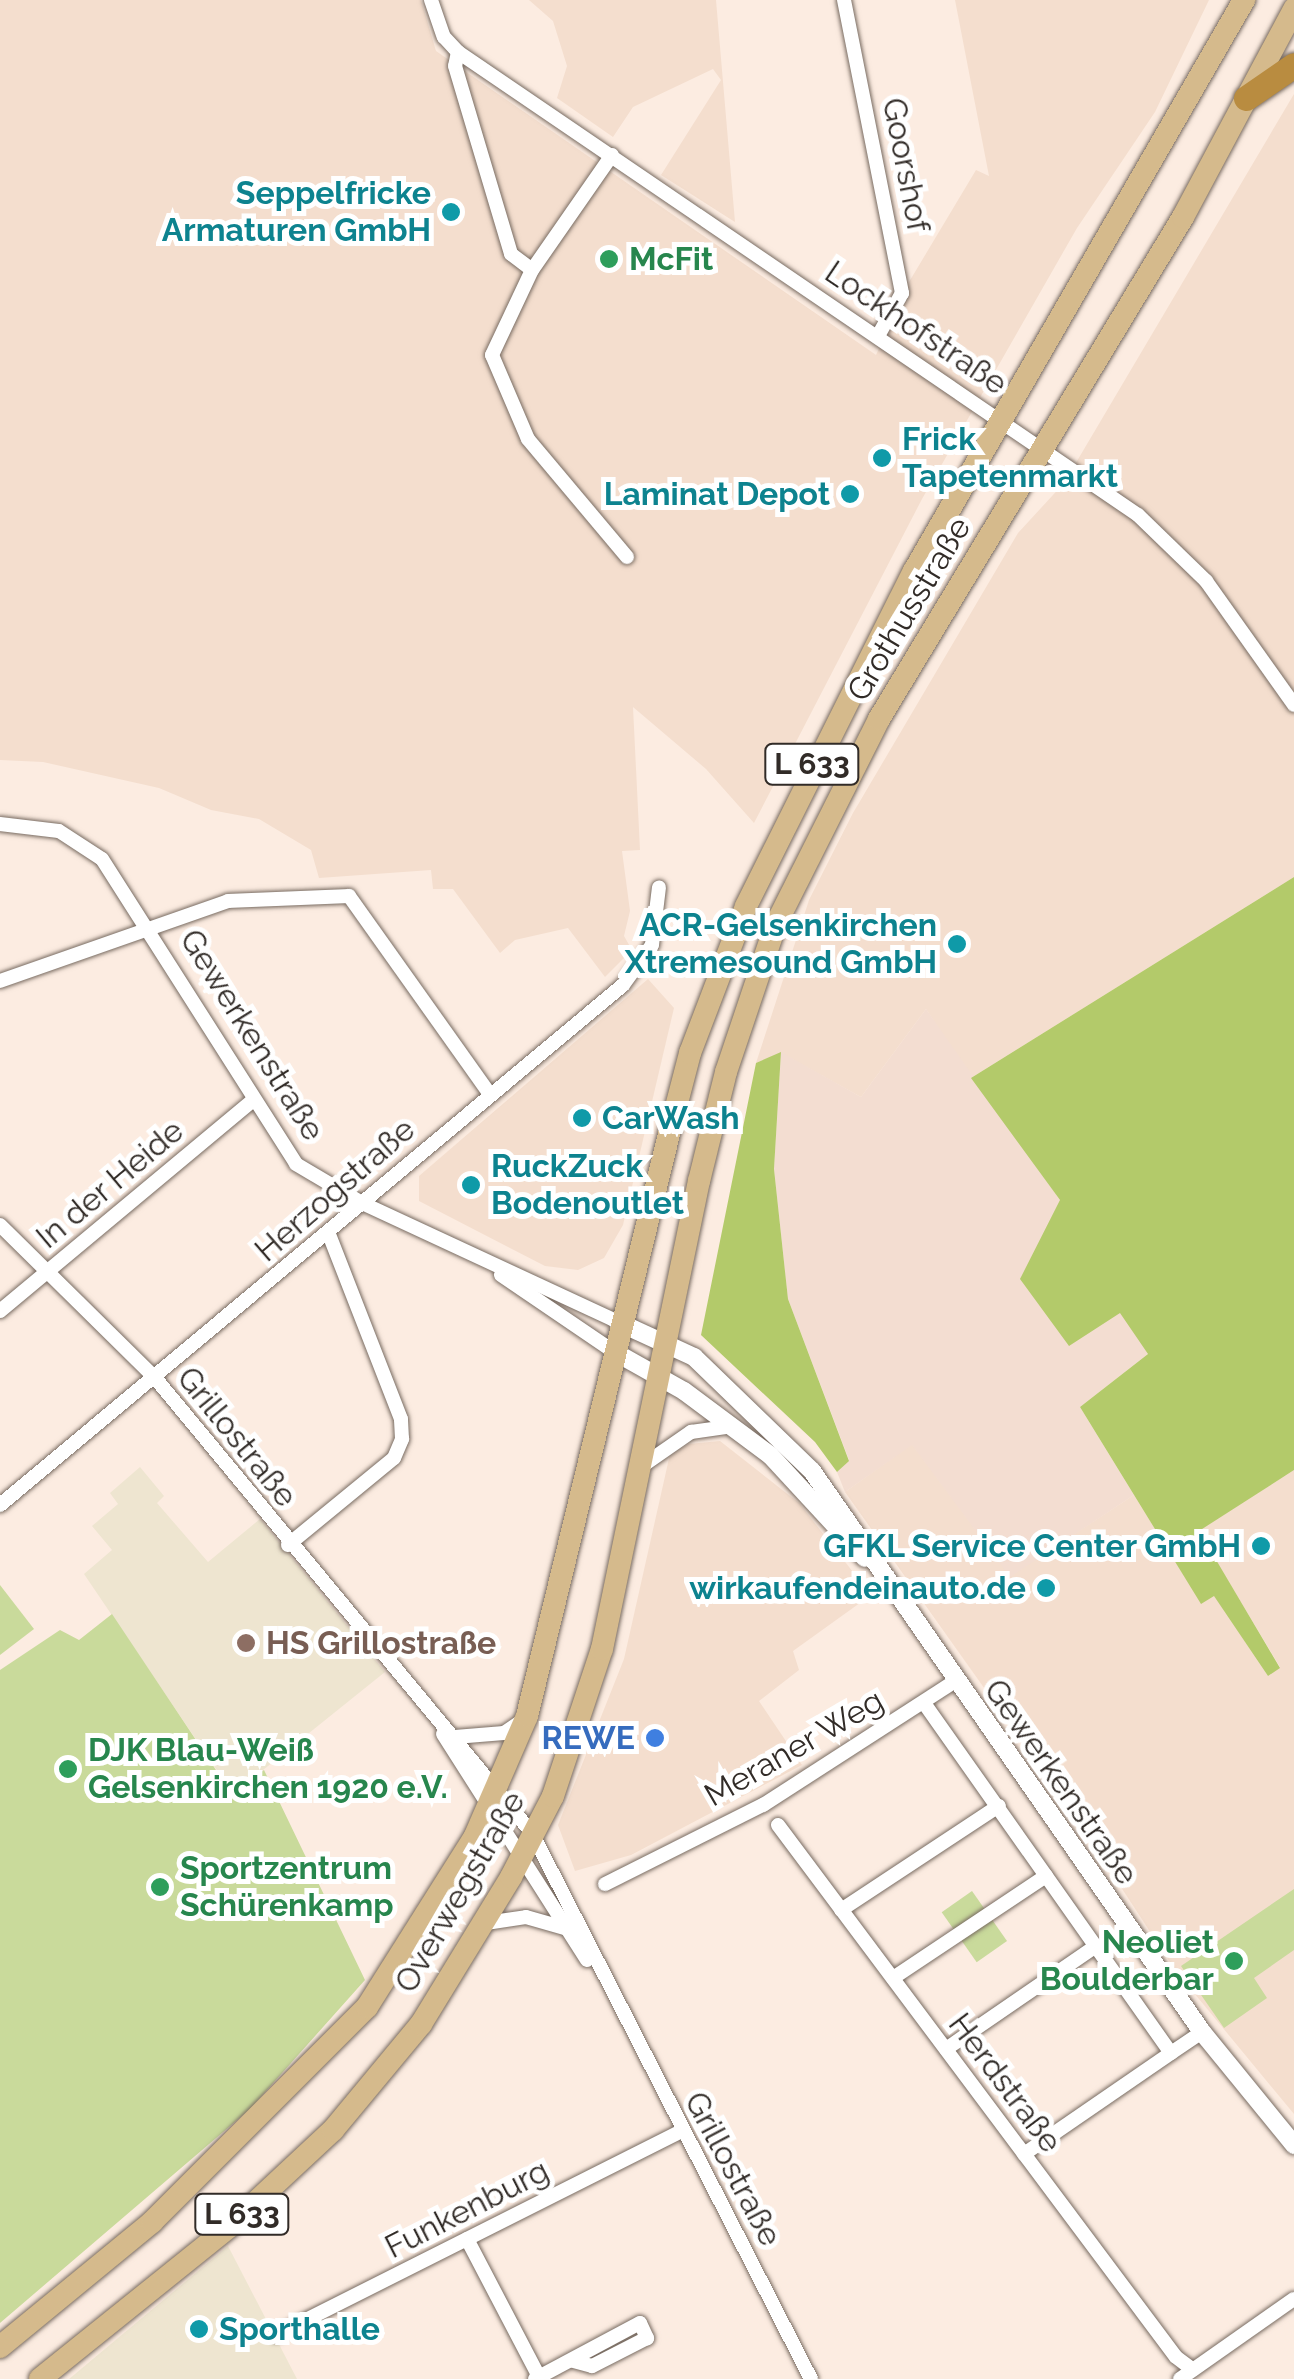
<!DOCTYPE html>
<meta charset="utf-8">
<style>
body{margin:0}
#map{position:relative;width:1294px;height:2379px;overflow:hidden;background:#fcece1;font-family:Raleway,sans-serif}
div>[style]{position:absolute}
.built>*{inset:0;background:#f4dece}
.industrial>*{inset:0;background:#f3ddd1}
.education>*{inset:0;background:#eee5d0}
.green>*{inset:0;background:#c9da9b;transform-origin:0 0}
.forest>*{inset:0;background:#b3ca6a}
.roads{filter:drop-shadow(0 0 2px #786b61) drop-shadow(0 0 2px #786b61)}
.minor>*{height:14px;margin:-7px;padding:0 7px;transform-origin:7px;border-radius:7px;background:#fff}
.tertiary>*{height:18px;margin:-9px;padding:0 9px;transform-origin:9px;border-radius:9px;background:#fff}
.primary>*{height:22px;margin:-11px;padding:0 11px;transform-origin:11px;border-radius:11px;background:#d5ba8c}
.motorway>*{height:25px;margin:-12.5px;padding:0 12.5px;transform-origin:12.5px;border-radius:12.5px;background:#b98c40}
.dots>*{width:28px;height:28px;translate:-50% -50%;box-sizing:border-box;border:5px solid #fff;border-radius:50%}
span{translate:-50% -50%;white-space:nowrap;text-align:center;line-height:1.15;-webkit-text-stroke:10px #fff;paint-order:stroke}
.shield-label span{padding:2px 8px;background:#fff;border:2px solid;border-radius:8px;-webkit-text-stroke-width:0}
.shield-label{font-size:30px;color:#312b27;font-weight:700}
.street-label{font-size:32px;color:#312b27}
.culture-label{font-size:32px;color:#0d838f;font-weight:700}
.right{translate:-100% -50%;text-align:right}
.left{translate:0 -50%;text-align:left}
.leisure-label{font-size:32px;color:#27864d;font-weight:700}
.education-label{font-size:32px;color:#785e54;font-weight:700}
.shop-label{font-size:32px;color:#366cbe;font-weight:700}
</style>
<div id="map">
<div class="built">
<i style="clip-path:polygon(0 0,421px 0,436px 51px,876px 355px,909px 282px,976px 170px,989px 176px,955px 0,1209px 0,1155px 112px,1077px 228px,922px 499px,754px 823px,706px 769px,633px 707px,640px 850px,622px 851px,630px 911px,624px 936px,632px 950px,605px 977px,568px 928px,515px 940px,500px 953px,453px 889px,433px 889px,431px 870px,319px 878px,311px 850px,259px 819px,211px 810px,159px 788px,43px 762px,0 760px)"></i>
<i style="clip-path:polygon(529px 0,716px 0,735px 222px,661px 175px,721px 80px,713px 69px,633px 107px,613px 137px,557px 98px,567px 66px,553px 21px)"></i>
<i style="clip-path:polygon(1294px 94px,1294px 877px,971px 1078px,926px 1009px,861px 1097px,781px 1053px,756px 1063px,809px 900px,853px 813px,1018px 533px,1064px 483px)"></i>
<i style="clip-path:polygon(648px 979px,674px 1008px,623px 1225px,604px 1258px,578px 1270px,545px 1266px,419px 1201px,419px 1176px)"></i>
<i style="clip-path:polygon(720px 1441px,799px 1503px,871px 1595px,793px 1651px,799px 1670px,759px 1701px,802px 1765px,631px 1855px,575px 1871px,558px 1825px,624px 1659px,670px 1454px,689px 1444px)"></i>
<i style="clip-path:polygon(912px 1444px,1010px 1576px,1134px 1495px,1201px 1603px,1214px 1595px,1268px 1676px,1280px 1667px,1198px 1531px,1294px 1470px,1294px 2114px,1175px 1970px,1070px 1809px,845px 1492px)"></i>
</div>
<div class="industrial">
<i style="clip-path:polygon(926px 1009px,1060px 1200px,1148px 1354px,1080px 1407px,1134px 1495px,1010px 1577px,912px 1445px,845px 1492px,837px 1472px,849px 1460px,788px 1299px,774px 1169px,781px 1052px,861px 1097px)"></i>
</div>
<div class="education">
<i style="clip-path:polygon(140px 1467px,164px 1496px,157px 1503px,208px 1562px,260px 1519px,385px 1672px,233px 1794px,84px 1574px,112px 1550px,92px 1526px,118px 1504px,110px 1493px)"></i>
<i style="clip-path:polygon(228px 2246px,297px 2379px,69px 2379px)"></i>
</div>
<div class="green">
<i style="clip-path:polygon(0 1585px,34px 1629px,0 1655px)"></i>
<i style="clip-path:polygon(112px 1614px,232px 1794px,264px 1770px,365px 1980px,250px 2109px,0 2323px,0 1670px,60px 1630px,79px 1640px)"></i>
<i style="clip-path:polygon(1294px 1889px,1294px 1950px,1254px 1978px,1267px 1998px,1224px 2028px,1181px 1966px)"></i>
<i style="left:972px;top:1891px;width:61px;height:37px;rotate:55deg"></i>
</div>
<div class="forest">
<i style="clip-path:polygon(1294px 877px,1294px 1470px,1199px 1531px,1280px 1668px,1268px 1676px,1214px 1596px,1201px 1604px,1080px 1407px,1148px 1354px,1120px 1313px,1069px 1346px,1020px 1279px,1060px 1200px,971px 1078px)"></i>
<i style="clip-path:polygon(781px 1052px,774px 1169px,788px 1299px,849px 1461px,837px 1472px,815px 1442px,701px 1335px,756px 1063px)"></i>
</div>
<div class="roads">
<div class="minor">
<i style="left:431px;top:0;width:39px;rotate:71deg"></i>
<i style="left:444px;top:37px;width:21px;rotate:47deg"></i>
<i style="left:458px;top:52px;width:823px;rotate:34.25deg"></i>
<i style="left:1138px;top:515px;width:95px;rotate:44.1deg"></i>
<i style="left:1206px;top:581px;width:152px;rotate:54.6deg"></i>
<i style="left:844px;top:0;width:299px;rotate:78.8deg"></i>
<i style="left:902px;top:293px;width:49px;rotate:119.2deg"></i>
<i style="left:458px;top:52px;width:14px;rotate:102deg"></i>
<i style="left:455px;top:66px;width:196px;rotate:73.4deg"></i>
<i style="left:511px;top:254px;width:26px;rotate:37deg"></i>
<i style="left:612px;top:155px;width:140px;rotate:124.8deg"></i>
<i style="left:532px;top:270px;width:94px;rotate:115.2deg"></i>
<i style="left:492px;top:355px;width:91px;rotate:66.8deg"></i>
<i style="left:528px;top:439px;width:154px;rotate:50deg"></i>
<i style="left:0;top:824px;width:59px;rotate:6.8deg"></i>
<i style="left:59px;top:831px;width:51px;rotate:33.1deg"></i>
<i style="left:102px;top:859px;width:361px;rotate:57.5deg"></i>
<i style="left:296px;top:1164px;width:77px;rotate:30.6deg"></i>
<i style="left:362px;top:1203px;width:282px;rotate:24.9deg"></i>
<i style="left:0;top:981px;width:242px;rotate:-19.3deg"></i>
<i style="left:228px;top:901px;width:121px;rotate:-2.4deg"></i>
<i style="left:349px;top:896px;width:242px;rotate:54.6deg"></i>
<i style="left:0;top:1225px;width:219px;rotate:44.6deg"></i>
<i style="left:156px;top:1379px;width:589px;rotate:50.37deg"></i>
<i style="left:532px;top:1833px;width:613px;rotate:62.93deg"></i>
<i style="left:501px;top:1275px;width:135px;rotate:34.2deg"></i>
<i style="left:0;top:1311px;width:331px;rotate:-39.8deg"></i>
<i style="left:642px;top:1466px;width:60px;rotate:-34.8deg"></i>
<i style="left:691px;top:1432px;width:42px;rotate:-8.1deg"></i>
<i style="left:0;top:1505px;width:811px;rotate:-39.85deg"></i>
<i style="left:623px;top:985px;width:49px;rotate:-54.1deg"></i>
<i style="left:652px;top:945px;width:58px;rotate:-83.1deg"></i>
<i style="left:288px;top:1545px;width:137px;rotate:-39.4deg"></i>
<i style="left:394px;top:1458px;width:21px;rotate:-67deg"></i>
<i style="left:402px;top:1439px;width:20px;rotate:-93deg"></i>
<i style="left:401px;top:1419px;width:201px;rotate:-111.3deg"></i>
<i style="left:924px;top:1703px;width:428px;rotate:54.8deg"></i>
<i style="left:1171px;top:2053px;width:37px;rotate:-34deg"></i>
<i style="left:443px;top:1734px;width:268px;rotate:57.5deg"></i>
<i style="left:455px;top:1737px;width:49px;rotate:-4.7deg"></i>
<i style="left:504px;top:1733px;width:23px;rotate:-34deg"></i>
<i style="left:778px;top:1825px;width:664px;rotate:53.2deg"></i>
<i style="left:1176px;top:2357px;width:21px;rotate:37deg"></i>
<i style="left:605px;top:1884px;width:177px;rotate:-26.6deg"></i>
<i style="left:763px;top:1805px;width:227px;rotate:-32.8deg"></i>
<i style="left:841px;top:1910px;width:189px;rotate:-33.4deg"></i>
<i style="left:486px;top:1923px;width:40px;rotate:-8.5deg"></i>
<i style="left:526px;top:1917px;width:40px;rotate:16deg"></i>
<i style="left:893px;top:1978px;width:184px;rotate:-33.7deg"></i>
<i style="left:946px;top:2049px;width:182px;rotate:-34.5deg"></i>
<i style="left:1024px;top:2154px;width:178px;rotate:-34.5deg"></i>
<i style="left:467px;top:2239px;width:156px;rotate:62.4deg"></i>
<i style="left:276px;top:2335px;width:454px;rotate:-26.7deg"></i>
<i style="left:535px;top:2379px;width:119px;rotate:-28.1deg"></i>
<i style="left:640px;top:2323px;width:17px;rotate:65deg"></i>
<i style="left:647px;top:2338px;width:62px;rotate:153deg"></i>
<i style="left:592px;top:2366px;width:20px;rotate:-165deg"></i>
<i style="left:1180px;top:2379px;width:139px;rotate:-35.1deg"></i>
</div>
<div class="tertiary">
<i style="left:618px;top:1322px;width:84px;rotate:24.7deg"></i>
<i style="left:694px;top:1357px;width:164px;rotate:44deg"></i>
<i style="left:812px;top:1471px;width:683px;rotate:55.19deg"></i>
<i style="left:1202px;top:2032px;width:146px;rotate:50.8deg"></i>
<i style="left:613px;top:1351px;width:81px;rotate:29.4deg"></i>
<i style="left:684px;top:1391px;width:107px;rotate:36.7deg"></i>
<i style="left:770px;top:1455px;width:140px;rotate:47.3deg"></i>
</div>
<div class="primary">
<i style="left:0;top:2347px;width:197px;rotate:-39.4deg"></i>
<i style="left:152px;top:2222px;width:304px;rotate:-45deg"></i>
<i style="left:367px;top:2007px;width:200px;rotate:-57.7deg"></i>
<i style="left:474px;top:1838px;width:133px;rotate:-66.5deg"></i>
<i style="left:527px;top:1716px;width:603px;rotate:-76.29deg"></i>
<i style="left:670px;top:1130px;width:80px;rotate:-75.4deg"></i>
<i style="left:690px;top:1053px;width:157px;rotate:-69.1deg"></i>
<i style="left:746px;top:906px;width:375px;rotate:-63.4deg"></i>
<i style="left:914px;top:571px;width:660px;rotate:-59.97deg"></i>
<i style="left:40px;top:2379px;width:244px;rotate:-38.8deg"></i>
<i style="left:230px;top:2226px;width:141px;rotate:-43deg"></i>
<i style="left:333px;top:2130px;width:138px;rotate:-50.3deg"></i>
<i style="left:421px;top:2024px;width:172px;rotate:-58.5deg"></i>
<i style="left:511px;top:1877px;width:91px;rotate:-62.6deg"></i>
<i style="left:553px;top:1796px;width:155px;rotate:-71.6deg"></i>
<i style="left:602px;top:1649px;width:478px;rotate:-78.3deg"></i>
<i style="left:699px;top:1181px;width:112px;rotate:-76.1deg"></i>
<i style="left:726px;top:1072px;width:154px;rotate:-71.4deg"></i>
<i style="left:775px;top:926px;width:232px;rotate:-63.3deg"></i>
<i style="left:879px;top:719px;width:587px;rotate:-58.8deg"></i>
<i style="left:1183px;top:217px;width:236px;rotate:-61.9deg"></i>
</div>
<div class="motorway">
<i style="left:1246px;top:98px;width:58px;rotate:-34.5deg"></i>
</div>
</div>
<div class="dots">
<i style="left:451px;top:212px;background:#0f9aa8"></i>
<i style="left:609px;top:259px;background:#2e9e5b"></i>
<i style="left:882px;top:458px;background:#0f9aa8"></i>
<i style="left:850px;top:494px;background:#0f9aa8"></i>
<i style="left:957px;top:944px;background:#0f9aa8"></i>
<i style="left:582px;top:1118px;background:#0f9aa8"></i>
<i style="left:471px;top:1185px;background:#0f9aa8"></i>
<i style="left:1261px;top:1546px;background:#0f9aa8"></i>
<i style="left:1046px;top:1588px;background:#0f9aa8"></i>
<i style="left:246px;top:1643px;background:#8d6e63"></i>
<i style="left:655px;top:1738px;background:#3f7fe0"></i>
<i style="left:68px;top:1769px;background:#2e9e5b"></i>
<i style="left:160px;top:1887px;background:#2e9e5b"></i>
<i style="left:1234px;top:1961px;background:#2e9e5b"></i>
<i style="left:199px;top:2329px;background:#0f9aa8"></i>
</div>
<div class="shield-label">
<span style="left:812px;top:764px">L 633</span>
<span style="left:242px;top:2214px">L 633</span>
</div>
<div class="street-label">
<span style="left:906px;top:165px;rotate:79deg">Goorshof</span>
<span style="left:916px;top:328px;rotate:34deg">Lockhofstraße</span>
<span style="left:909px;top:609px;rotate:-59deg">Grothusstraße</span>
<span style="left:252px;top:1035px;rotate:58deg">Gewerkenstraße</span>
<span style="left:110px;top:1184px;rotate:-40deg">In der Heide</span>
<span style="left:335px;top:1190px;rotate:-41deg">Herzogstraße</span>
<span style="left:237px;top:1437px;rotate:51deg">Grillostraße</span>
<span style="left:794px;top:1748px;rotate:-30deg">Meraner Weg</span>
<span style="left:1061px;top:1782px;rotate:55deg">Gewerkenstraße</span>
<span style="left:460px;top:1892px;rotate:-60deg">Overwegstraße</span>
<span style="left:1005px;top:2083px;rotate:53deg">Herdstraße</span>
<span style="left:733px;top:2169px;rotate:62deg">Grillostraße</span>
<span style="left:467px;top:2209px;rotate:-27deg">Funkenburg</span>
</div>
<div class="culture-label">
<span class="right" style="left:431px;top:212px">Seppelfricke<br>Armaturen GmbH</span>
<span class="left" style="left:902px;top:458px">Frick<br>Tapetenmarkt</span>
<span class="right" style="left:830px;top:494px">Laminat Depot</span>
<span class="right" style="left:937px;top:944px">ACR-Gelsenkirchen<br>Xtremesound GmbH</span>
<span class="left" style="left:602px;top:1118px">CarWash</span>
<span class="left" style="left:491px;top:1185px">RuckZuck<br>Bodenoutlet</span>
<span class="right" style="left:1241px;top:1546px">GFKL Service Center GmbH</span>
<span class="right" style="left:1026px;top:1588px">wirkaufendeinauto.de</span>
<span class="left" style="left:219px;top:2329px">Sporthalle</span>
</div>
<div class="leisure-label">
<span class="left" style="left:629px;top:259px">McFit</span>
<span class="left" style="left:88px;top:1769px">DJK Blau-Weiß<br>Gelsenkirchen 1920 e.V.</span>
<span class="left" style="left:180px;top:1887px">Sportzentrum<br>Schürenkamp</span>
<span class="right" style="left:1214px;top:1961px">Neoliet<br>Boulderbar</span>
</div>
<div class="education-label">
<span class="left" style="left:266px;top:1643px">HS Grillostraße</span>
</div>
<div class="shop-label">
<span class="right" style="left:635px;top:1738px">REWE</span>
</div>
</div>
